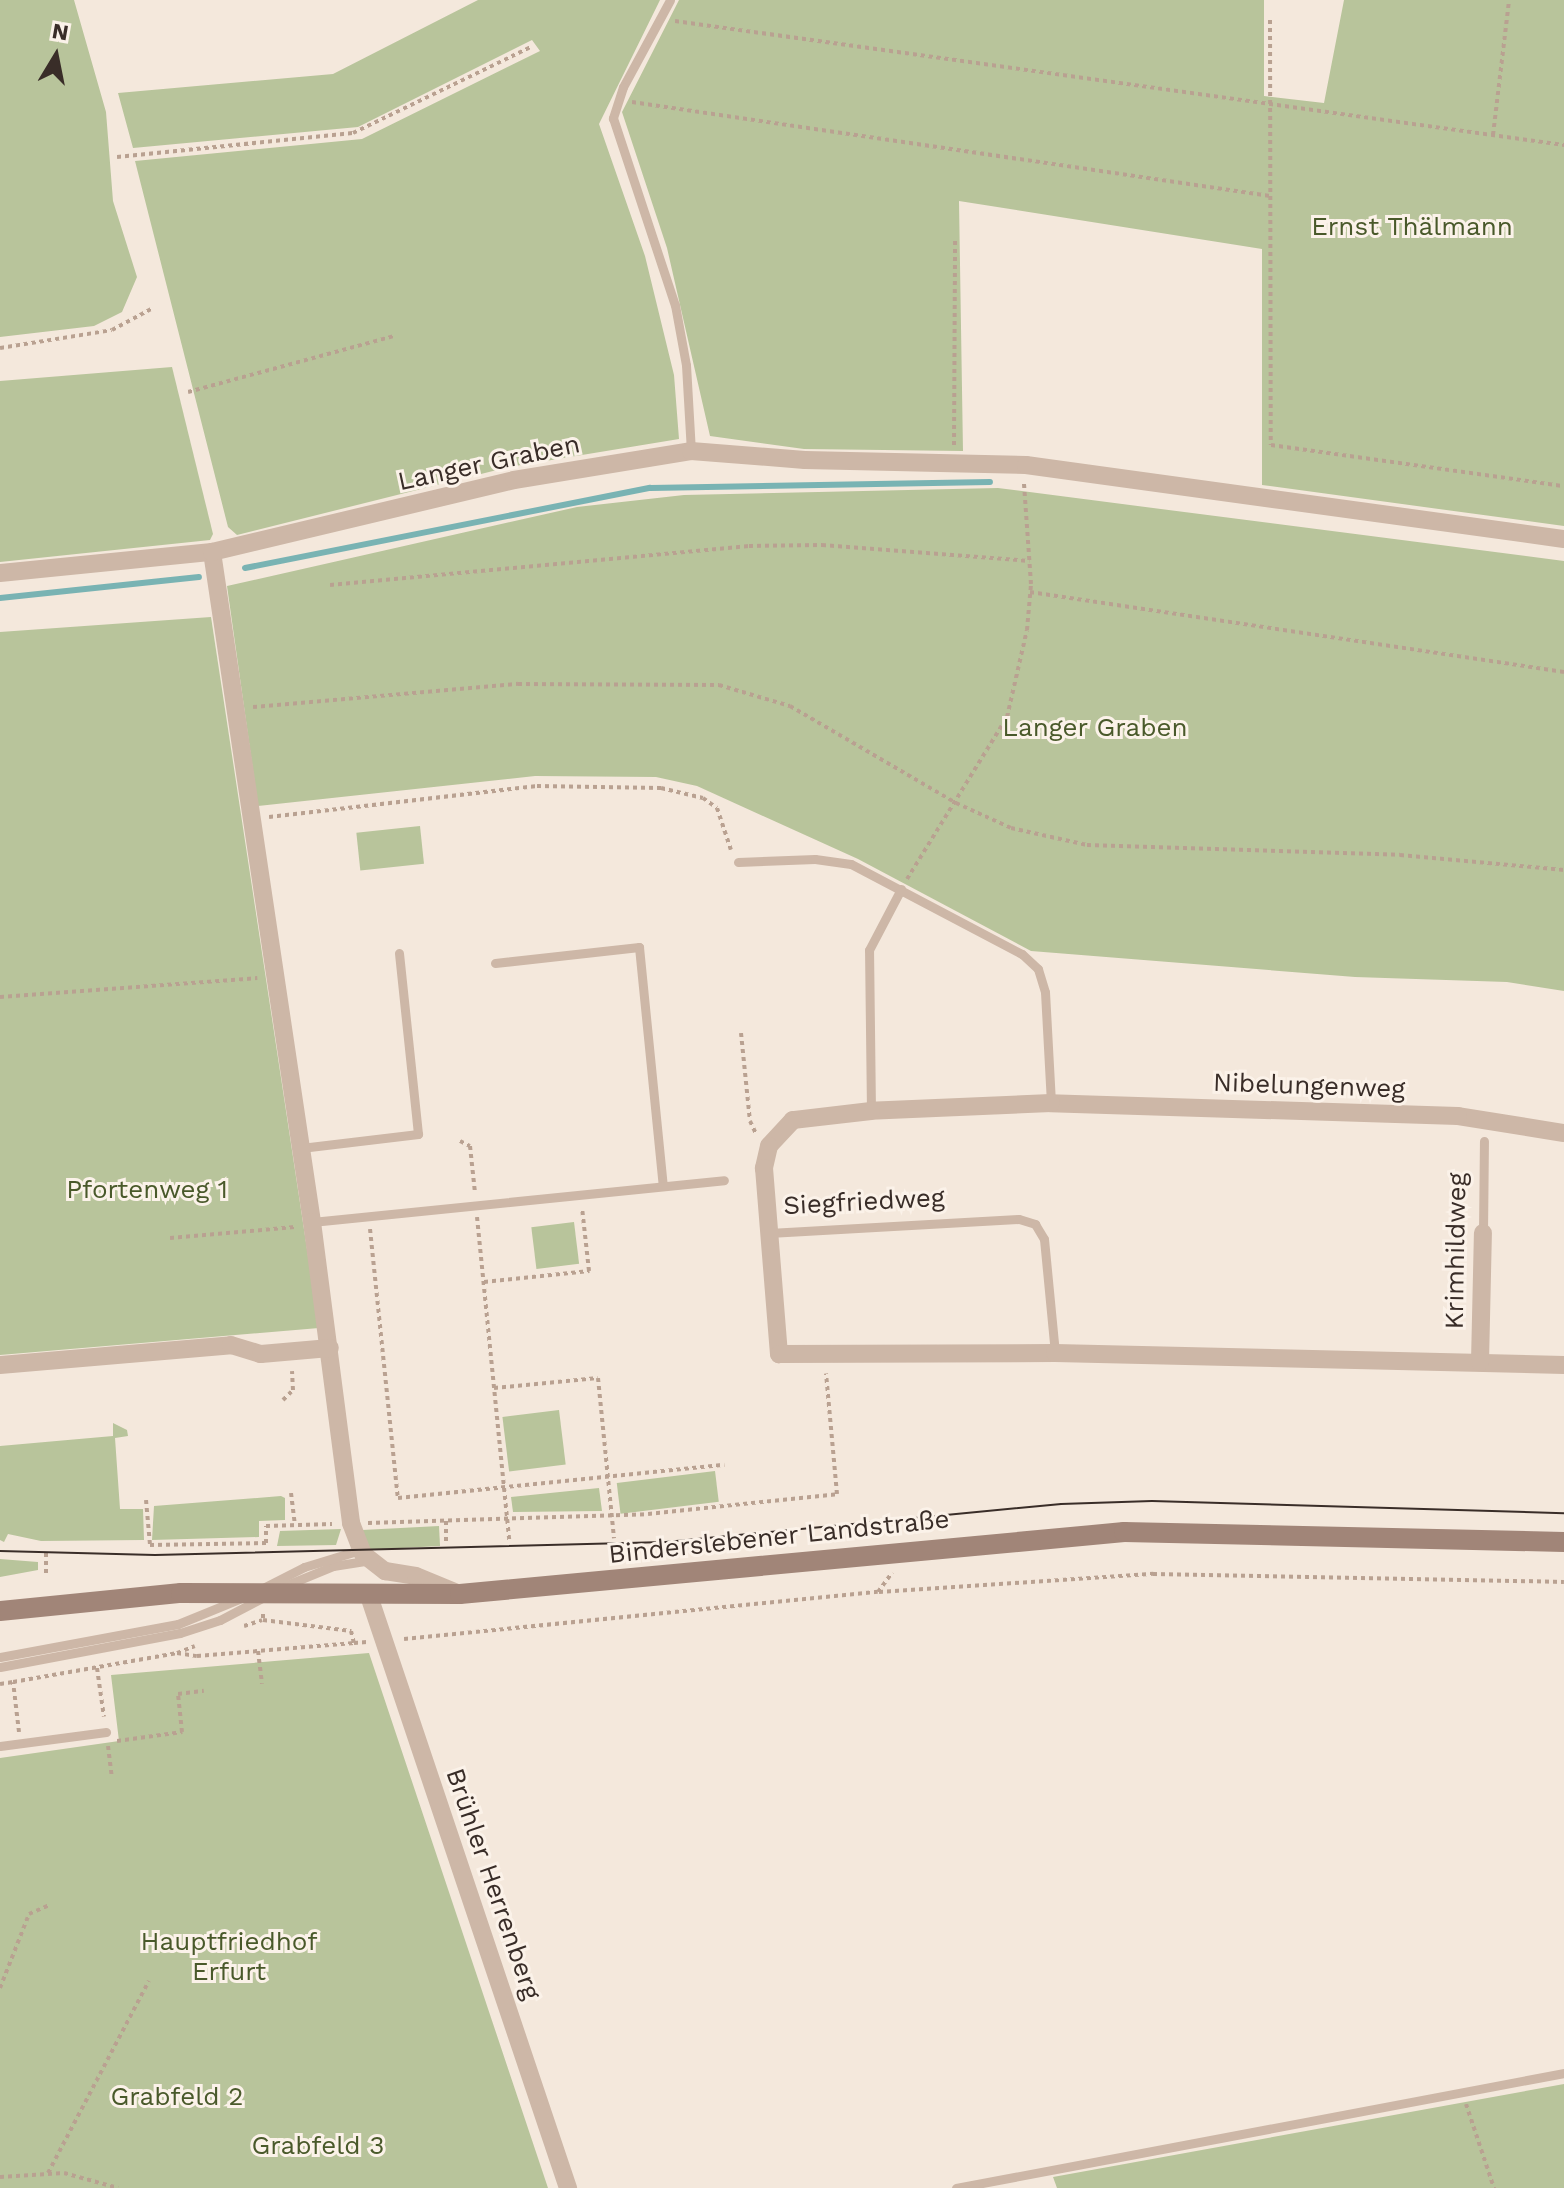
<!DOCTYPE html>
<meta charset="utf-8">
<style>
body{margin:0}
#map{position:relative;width:1564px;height:2188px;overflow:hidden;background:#f4e8dc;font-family:"Work Sans",sans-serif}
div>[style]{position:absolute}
.green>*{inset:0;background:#b8c49b;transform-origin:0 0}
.stream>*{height:6px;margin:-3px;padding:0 3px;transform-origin:3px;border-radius:3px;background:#79b3b3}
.path>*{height:4px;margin-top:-2px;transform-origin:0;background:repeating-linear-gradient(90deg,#b9a191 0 4px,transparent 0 8px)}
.lane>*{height:9px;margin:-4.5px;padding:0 4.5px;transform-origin:4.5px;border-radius:4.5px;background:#cdb7a7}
.street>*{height:18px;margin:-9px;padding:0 9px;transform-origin:9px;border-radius:9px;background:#cdb7a7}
.secondary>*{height:20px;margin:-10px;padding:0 10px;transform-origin:10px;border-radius:10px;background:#a18578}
.tram>*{height:2px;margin:-1px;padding:0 1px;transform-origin:1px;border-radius:1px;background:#392d28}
span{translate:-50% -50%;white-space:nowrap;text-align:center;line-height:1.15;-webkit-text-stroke:6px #fbf2e9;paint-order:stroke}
.park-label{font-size:26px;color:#49592a}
.street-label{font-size:26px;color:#392d28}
.north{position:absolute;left:16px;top:16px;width:80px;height:80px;-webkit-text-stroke:6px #fbf2e9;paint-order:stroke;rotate:10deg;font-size:22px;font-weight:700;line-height:32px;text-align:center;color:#392d28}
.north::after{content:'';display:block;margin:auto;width:28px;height:36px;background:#392d28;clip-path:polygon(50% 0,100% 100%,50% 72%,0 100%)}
</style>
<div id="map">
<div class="green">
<i style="clip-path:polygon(0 0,74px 0,106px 112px,113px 201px,137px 277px,122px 312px,94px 326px,0 337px)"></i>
<i style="clip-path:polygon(478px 0,660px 0,599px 124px,645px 256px,674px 375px,679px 439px,509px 467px,237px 535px,228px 527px,135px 161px,362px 139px,540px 51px,532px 40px,358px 127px,133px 148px,118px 93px,333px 74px)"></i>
<i style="clip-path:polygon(679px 0,1264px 0,1264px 96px,1324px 103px,1344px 0,1564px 0,1564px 526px,1262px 485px,1262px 249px,959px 201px,963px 451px,804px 449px,710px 436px,667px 248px,622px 112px)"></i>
<i style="clip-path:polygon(172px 367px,213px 534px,210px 540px,0 562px,0 381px)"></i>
<i style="clip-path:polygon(998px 488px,1564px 561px,1564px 991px,1507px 982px,1355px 977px,1031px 951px,858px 859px,697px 786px,656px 777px,535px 776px,258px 806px,227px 586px,577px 507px,684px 495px)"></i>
<i style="clip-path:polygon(211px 617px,319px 1328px,0 1355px,0 632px)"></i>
<i style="left:420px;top:826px;width:38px;height:64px;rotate:84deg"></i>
<i style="left:574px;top:1222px;width:42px;height:43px;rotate:83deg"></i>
<i style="left:559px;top:1410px;width:55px;height:57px;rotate:83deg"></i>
<i style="clip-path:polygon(113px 1423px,127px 1430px,128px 1436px,115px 1438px,120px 1509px,143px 1509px,144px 1540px,41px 1541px,8px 1534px,4px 1542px,0 1540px,0 1446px,113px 1436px)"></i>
<i style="left:715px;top:1471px;width:31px;height:99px;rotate:83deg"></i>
<i style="clip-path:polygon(599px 1488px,602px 1511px,513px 1512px,511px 1497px)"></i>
<i style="clip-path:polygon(281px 1496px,285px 1498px,285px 1520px,259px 1521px,259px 1537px,152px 1540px,154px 1506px)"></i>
<i style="left:439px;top:1526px;width:20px;height:77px;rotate:87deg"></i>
<i style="clip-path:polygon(341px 1529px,336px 1545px,277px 1546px,280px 1531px)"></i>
<i style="clip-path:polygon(0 1559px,38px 1562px,38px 1570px,0 1577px)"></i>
<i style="clip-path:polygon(369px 1653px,548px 2188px,0 2188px,0 1758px,119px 1741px,111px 1675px)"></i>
<i style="clip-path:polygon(1564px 2084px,1564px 2188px,1057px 2188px,1053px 2177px)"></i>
</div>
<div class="stream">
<i style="left:245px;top:568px;width:413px;rotate:-11.2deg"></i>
<i style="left:650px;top:488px;width:340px;rotate:-1deg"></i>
<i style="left:0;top:598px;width:200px;rotate:-6deg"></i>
</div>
<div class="path">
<i style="left:1270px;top:20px;width:425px;rotate:89.9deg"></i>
<i style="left:1271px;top:445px;width:296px;rotate:8deg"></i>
<i style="left:675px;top:21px;width:898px;rotate:7.94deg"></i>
<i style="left:632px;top:102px;width:645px;rotate:8.38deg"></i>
<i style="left:1493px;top:135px;width:136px;rotate:-83.2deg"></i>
<i style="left:117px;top:157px;width:237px;rotate:-5.8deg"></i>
<i style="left:353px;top:133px;width:198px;rotate:-25.8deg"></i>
<i style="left:0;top:348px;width:113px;rotate:-9.1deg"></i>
<i style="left:112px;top:330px;width:47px;rotate:-28.2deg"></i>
<i style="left:188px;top:392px;width:213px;rotate:-15.2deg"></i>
<i style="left:954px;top:445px;width:207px;rotate:-89.7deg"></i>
<i style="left:330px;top:585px;width:421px;rotate:-5.3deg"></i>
<i style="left:749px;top:546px;width:73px;rotate:-0.8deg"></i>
<i style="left:822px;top:545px;width:208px;rotate:4.4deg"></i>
<i style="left:1030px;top:592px;width:540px;rotate:8.52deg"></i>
<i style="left:253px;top:707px;width:266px;rotate:-5deg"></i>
<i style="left:518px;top:684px;width:201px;rotate:0.3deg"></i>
<i style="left:719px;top:685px;width:74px;rotate:16.5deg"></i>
<i style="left:790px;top:706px;width:192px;rotate:30.3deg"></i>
<i style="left:956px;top:803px;width:60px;rotate:24.4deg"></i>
<i style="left:1011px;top:828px;width:78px;rotate:12.6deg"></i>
<i style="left:1087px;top:845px;width:313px;rotate:1.8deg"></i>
<i style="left:1400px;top:855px;width:165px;rotate:5.2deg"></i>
<i style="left:269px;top:817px;width:270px;rotate:-6.6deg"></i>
<i style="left:537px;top:786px;width:124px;rotate:0.9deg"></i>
<i style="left:661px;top:788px;width:43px;rotate:13.4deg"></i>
<i style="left:703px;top:798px;width:17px;rotate:36deg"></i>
<i style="left:717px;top:808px;width:44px;rotate:71.6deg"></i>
<i style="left:907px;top:879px;width:190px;rotate:-58.3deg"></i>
<i style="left:1007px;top:717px;width:89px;rotate:-77.1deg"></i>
<i style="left:1027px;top:630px;width:46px;rotate:-85deg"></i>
<i style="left:1031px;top:584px;width:101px;rotate:-94deg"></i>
<i style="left:0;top:997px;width:258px;rotate:-4.2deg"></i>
<i style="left:741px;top:1033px;width:88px;rotate:84.2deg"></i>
<i style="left:750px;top:1121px;width:14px;rotate:65deg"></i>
<i style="left:460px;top:1141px;width:11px;rotate:27deg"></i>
<i style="left:470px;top:1146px;width:47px;rotate:83.9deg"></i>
<i style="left:477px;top:1217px;width:325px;rotate:84.3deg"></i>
<i style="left:370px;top:1229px;width:270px;rotate:84.1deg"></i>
<i style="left:398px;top:1498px;width:328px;rotate:-5.8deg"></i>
<i style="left:170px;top:1238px;width:125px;rotate:-5deg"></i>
<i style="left:484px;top:1282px;width:106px;rotate:-6deg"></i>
<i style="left:589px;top:1271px;width:63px;rotate:-96.3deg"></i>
<i style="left:494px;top:1388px;width:104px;rotate:-5.5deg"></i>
<i style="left:598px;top:1378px;width:161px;rotate:84.3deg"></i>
<i style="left:283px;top:1400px;width:14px;rotate:-45deg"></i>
<i style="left:293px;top:1390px;width:19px;rotate:-93deg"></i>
<i style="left:291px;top:1493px;width:32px;rotate:83deg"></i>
<i style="left:146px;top:1500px;width:45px;rotate:84.9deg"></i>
<i style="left:150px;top:1545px;width:116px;rotate:-1deg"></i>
<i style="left:266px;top:1543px;width:17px;rotate:-90deg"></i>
<i style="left:266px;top:1526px;width:66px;rotate:-1.7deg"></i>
<i style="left:446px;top:1521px;width:21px;rotate:90deg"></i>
<i style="left:368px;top:1523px;width:280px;rotate:-1.8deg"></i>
<i style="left:648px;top:1514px;width:190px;rotate:-6deg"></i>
<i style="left:837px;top:1494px;width:121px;rotate:-95.2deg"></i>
<i style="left:46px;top:1573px;width:23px;rotate:-90deg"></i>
<i style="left:879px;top:1592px;width:275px;rotate:-3.8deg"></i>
<i style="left:1153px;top:1574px;width:411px;rotate:1.1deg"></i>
<i style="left:263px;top:1614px;width:6px;rotate:90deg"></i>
<i style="left:263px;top:1620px;width:89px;rotate:7.1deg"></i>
<i style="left:351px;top:1631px;width:12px;rotate:76deg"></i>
<i style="left:354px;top:1643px;width:13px;rotate:-4deg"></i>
<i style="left:244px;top:1626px;width:19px;rotate:-18deg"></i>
<i style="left:404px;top:1639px;width:476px;rotate:-5.7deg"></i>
<i style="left:878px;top:1592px;width:24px;rotate:-54deg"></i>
<i style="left:258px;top:1651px;width:33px;rotate:83deg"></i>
<i style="left:177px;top:1653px;width:19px;rotate:-21deg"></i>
<i style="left:97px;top:1668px;width:49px;rotate:81.9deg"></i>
<i style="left:0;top:1684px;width:13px;rotate:-9deg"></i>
<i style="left:19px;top:1732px;width:50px;rotate:-96.8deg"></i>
<i style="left:13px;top:1682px;width:167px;rotate:-10deg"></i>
<i style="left:177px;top:1653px;width:20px;rotate:9deg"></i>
<i style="left:197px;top:1656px;width:158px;rotate:-4.7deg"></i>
<i style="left:117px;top:1741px;width:66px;rotate:-7.9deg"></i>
<i style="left:182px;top:1732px;width:38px;rotate:-96deg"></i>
<i style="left:178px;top:1694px;width:26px;rotate:-7deg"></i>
<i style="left:108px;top:1746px;width:31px;rotate:83deg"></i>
<i style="left:0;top:1988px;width:79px;rotate:-68.6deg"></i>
<i style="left:29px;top:1914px;width:22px;rotate:-24deg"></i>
<i style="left:1466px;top:2104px;width:89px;rotate:71.6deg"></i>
<i style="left:48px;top:2173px;width:217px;rotate:-62.3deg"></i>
<i style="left:0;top:2177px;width:64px;rotate:-3.6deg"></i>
<i style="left:64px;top:2173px;width:56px;rotate:15.5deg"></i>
</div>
<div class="lane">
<i style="left:670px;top:0;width:99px;rotate:118.4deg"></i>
<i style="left:623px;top:87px;width:33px;rotate:108deg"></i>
<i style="left:613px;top:118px;width:197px;rotate:71.7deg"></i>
<i style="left:675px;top:305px;width:61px;rotate:79.6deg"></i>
<i style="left:686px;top:365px;width:86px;rotate:86.7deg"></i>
<i style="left:738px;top:862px;width:77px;rotate:-2.2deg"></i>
<i style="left:815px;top:859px;width:36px;rotate:8deg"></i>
<i style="left:851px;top:864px;width:193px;rotate:27.8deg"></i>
<i style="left:1022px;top:954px;width:22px;rotate:43deg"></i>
<i style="left:1038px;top:969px;width:24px;rotate:73deg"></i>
<i style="left:1045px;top:992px;width:111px;rotate:86.9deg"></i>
<i style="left:495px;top:963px;width:145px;rotate:-6.3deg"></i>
<i style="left:639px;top:947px;width:240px;rotate:84.3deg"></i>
<i style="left:871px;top:1111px;width:161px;rotate:-90.7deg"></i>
<i style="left:869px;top:950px;width:69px;rotate:-62.3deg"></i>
<i style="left:301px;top:1148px;width:118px;rotate:-6.8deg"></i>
<i style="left:418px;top:1134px;width:182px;rotate:-96deg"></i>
<i style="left:312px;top:1222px;width:414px;rotate:-5.8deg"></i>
<i style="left:769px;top:1233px;width:250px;rotate:-3.2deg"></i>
<i style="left:1019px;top:1219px;width:17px;rotate:17deg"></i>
<i style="left:1035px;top:1224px;width:17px;rotate:59deg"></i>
<i style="left:1044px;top:1239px;width:115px;rotate:84.5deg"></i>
<i style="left:1483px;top:1233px;width:92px;rotate:-89.4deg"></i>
<i style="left:282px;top:1587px;width:55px;rotate:-22.4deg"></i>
<i style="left:333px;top:1566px;width:37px;rotate:-9deg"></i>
<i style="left:261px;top:1589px;width:48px;rotate:-27.1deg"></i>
<i style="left:304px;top:1567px;width:59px;rotate:-16.9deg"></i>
<i style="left:0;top:1657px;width:181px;rotate:-10.5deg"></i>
<i style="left:178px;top:1624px;width:71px;rotate:-22.2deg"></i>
<i style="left:0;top:1667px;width:183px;rotate:-10.7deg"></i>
<i style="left:180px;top:1633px;width:42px;rotate:-18deg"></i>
<i style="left:220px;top:1620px;width:47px;rotate:-27.6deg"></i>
<i style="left:0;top:1746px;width:107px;rotate:-7.5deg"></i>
<i style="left:956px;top:2188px;width:619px;rotate:-10.71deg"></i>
</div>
<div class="street">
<i style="left:212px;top:552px;width:677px;rotate:81.51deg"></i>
<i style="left:312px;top:1222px;width:304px;rotate:82.6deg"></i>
<i style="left:351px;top:1523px;width:33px;rotate:69deg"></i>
<i style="left:363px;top:1554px;width:28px;rotate:38deg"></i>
<i style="left:385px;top:1571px;width:31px;rotate:9deg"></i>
<i style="left:416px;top:1576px;width:44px;rotate:22.5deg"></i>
<i style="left:0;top:573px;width:213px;rotate:-5.7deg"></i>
<i style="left:212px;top:552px;width:310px;rotate:-13.4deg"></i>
<i style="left:514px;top:480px;width:179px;rotate:-9.3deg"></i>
<i style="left:691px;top:451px;width:114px;rotate:4.5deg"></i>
<i style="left:805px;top:460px;width:221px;rotate:1.3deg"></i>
<i style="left:1026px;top:465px;width:543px;rotate:7.83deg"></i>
<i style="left:1564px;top:1133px;width:107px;rotate:-170.9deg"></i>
<i style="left:1458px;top:1116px;width:407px;rotate:-178.2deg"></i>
<i style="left:1051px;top:1103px;width:180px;rotate:177.5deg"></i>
<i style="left:871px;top:1111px;width:79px;rotate:173.4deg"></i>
<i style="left:793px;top:1120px;width:35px;rotate:133deg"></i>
<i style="left:769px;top:1146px;width:23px;rotate:103deg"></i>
<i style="left:764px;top:1168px;width:187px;rotate:85.4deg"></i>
<i style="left:779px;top:1354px;width:276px;rotate:-0.2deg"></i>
<i style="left:1055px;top:1353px;width:509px;rotate:1.35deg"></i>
<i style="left:1480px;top:1362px;width:129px;rotate:-88.7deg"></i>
<i style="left:0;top:1365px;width:232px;rotate:-4.9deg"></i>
<i style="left:231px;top:1345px;width:31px;rotate:17deg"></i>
<i style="left:261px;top:1354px;width:69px;rotate:-5deg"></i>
<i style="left:369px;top:1596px;width:625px;rotate:71.42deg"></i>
</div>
<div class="secondary">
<i style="left:0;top:1611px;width:182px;rotate:-5.7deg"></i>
<i style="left:181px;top:1593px;width:279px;rotate:0.2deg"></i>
<i style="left:460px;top:1594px;width:667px;rotate:-5.33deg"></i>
<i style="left:1124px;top:1532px;width:440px;rotate:1.3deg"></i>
</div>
<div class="tram">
<i style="left:0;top:1551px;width:155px;rotate:1.5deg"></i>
<i style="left:155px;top:1555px;width:511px;rotate:-1.46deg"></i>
<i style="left:666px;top:1542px;width:397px;rotate:-5.5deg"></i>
<i style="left:1061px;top:1504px;width:91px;rotate:-1.9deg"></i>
<i style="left:1152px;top:1501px;width:412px;rotate:1.7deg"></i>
</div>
<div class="park-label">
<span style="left:1412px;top:227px">Ernst Thälmann</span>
<span style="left:1095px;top:728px">Langer Graben</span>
<span style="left:147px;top:1190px">Pfortenweg 1</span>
<span style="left:229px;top:1957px">Hauptfriedhof<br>Erfurt</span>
<span style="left:177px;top:2097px">Grabfeld 2</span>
<span style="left:318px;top:2146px">Grabfeld 3</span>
</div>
<div class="street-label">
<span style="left:489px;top:463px;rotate:-12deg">Langer Graben</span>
<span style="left:1309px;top:1086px;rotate:2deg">Nibelungenweg</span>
<span style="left:864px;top:1202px;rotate:-3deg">Siegfriedweg</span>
<span style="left:1456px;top:1251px;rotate:-89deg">Krimhildweg</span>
<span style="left:779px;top:1537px;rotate:-6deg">Binderslebener Landstraße</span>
<span style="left:493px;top:1884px;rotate:71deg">Brühler Herrenberg</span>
</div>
<div class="north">N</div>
</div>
